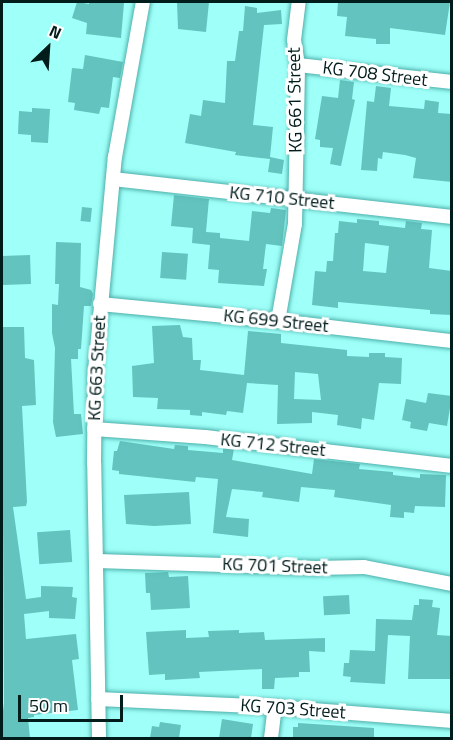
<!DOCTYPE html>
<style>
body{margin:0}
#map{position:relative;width:453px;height:740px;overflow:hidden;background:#9ffff9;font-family:"Titillium Web",sans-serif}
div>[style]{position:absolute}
.building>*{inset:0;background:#63c3be;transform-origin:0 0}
.roads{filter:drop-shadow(0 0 2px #4eb0aa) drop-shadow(0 0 2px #4eb0aa)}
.street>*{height:14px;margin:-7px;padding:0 7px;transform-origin:7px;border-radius:7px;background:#fff}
span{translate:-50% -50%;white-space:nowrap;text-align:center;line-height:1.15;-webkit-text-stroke:6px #fff;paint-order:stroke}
.street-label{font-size:18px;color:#001c1b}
.frame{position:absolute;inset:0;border:3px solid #001c1b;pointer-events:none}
.north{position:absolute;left:18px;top:18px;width:60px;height:60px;-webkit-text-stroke:4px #fff;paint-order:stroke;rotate:25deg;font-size:16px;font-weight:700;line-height:24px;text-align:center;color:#001c1b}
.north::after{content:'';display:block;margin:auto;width:21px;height:27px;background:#001c1b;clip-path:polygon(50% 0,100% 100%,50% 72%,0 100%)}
.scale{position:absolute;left:18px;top:695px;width:105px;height:27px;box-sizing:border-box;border:3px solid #001c1b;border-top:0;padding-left:8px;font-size:18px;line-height:21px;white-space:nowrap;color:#001c1b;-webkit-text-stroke:4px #fff;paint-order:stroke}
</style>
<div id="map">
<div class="building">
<i style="clip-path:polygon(77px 2px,89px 4px,89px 2px,124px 3px,121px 38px,86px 34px,87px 23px,72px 18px)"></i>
<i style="clip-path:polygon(177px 2px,209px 2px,206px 32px,178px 29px)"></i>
<i style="clip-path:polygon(338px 2px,450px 2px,445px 35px,390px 28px,390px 44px,376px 44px,376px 39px,345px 36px,347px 17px,337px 16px)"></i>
<i style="clip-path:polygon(245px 6px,257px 8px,257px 13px,281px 10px,282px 24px,264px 25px,253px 125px,273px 127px,270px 157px,284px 160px,282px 174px,268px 172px,270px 159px,235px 155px,236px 152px,185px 143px,190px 114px,201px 116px,203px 100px,225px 103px,227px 61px,235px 61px,239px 31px,243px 31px)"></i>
<i style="clip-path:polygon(85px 55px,123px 62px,120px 78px,113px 77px,109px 108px,101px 107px,99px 114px,74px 110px,75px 103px,68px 102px,72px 68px,83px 69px)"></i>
<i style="clip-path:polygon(340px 80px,354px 82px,352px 99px,355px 100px,341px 166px,330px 164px,333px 148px,320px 147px,320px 140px,315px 139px,322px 96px,338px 98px)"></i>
<i style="clip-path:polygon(376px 86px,391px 88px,389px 106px,424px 109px,425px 100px,439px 102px,438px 113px,452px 114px,452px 182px,413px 178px,416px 158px,405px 155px,383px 152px,382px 159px,378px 158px,377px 171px,361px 170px,367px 101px,374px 102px)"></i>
<i style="clip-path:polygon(32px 108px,50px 109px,48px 143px,31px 142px,31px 135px,18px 134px,19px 111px,32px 112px)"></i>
<i style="clip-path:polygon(174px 195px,209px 199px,206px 232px,220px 233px,220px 238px,249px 241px,252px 211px,270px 213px,271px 208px,286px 210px,282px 246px,266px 244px,263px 269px,267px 269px,264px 286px,218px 283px,219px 270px,208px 269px,210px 245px,192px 243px,193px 228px,171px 226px)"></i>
<i style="left:82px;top:207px;width:10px;height:14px;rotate:6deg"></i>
<i style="clip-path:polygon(evenodd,357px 219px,379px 221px,379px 225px,405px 228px,406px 221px,422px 223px,421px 229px,432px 230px,429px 268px,452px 271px,452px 315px,430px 314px,430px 310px,338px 302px,338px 308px,312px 305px,315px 271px,326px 272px,327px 261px,333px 261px,335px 233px,338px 233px,339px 221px,357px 223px,357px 219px,365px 243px,389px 246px,386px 273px,363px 271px,365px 243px)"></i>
<i style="clip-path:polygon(56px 242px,81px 243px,80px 287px,91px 290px,93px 294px,91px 306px,84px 306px,81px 349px,78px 349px,78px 359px,71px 359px,74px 414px,81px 414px,83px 434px,56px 437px,53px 422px,55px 348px,52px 333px,52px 304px,58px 305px,59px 284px,55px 284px)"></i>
<i style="left:162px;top:252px;width:26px;height:26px;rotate:4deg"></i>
<i style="left:30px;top:255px;width:29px;height:28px;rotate:88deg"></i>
<i style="clip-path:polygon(evenodd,180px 325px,183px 337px,192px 338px,193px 360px,201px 360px,200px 370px,244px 375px,248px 331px,281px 334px,281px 343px,347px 350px,347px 356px,369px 357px,369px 353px,385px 353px,385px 357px,402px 358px,401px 384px,379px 383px,374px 420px,362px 418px,361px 429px,337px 425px,338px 415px,312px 412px,312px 423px,277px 424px,278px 385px,247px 383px,243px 413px,227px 411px,226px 415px,202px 412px,202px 416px,190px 415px,190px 410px,157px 409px,158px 398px,133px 397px,132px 366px,154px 363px,152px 326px,180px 325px,295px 372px,318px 374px,321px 400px,294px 399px,295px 372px)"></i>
<i style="clip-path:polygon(2px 327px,24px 327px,25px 358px,34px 360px,36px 405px,22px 406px,27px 502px,26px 506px,13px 507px,26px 599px,41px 597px,41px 586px,73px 587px,72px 597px,77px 598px,75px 619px,49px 618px,49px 611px,24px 614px,26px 639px,76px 634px,79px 659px,72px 660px,78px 710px,34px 715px,34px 717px,28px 718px,30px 738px,3px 738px,2px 719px,4px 703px)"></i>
<i style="clip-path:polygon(428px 393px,452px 396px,447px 426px,429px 423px,427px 431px,410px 428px,411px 422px,402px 420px,406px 399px,426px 403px)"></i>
<i style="clip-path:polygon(120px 441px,174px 449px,175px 445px,188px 446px,188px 450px,223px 453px,223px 448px,234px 449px,232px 460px,312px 474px,314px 459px,360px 464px,359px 469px,393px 472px,393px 475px,420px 478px,420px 474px,446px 475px,445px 507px,415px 506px,414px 513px,404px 512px,404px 518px,390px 517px,391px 505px,334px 497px,335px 490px,301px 487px,299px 502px,262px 497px,263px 492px,232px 489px,226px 517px,249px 519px,248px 537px,213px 533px,218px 479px,196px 477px,195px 482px,119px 474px,119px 471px,112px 470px,114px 451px,117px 451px)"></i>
<i style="clip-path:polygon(189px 492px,191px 524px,154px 526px,126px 524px,124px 495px)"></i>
<i style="left:70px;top:530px;width:32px;height:33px;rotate:86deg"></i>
<i style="clip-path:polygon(168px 572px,169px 577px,188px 576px,190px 608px,151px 610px,150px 593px,146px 593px,145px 573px)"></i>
<i style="left:349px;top:595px;width:19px;height:26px;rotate:87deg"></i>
<i style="clip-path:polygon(419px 599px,433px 600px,432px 607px,440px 608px,437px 635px,452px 636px,452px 679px,408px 679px,410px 636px,388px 635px,385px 684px,350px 682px,351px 677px,343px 676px,344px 663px,349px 663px,350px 650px,375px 651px,376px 619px,412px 620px,414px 605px,419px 605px)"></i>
<i style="clip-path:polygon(186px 630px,186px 638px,209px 637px,208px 631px,239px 630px,239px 633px,264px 632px,265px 640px,325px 638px,325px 652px,309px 651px,310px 672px,299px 672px,299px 677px,275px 678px,274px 689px,262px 689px,262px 669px,199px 672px,200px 678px,165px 680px,165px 674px,149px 675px,146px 632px)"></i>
<i style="clip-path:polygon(222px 719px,253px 724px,251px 738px,219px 738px)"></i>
<i style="clip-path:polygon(160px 722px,181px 725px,179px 738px,150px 738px,152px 726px,159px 727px)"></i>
<i style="clip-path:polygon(298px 723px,374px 728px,374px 738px,293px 738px,293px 727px,298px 727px)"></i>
</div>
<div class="roads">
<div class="street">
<i style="left:298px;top:65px;width:155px;rotate:6.3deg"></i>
<i style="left:113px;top:179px;width:341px;rotate:6.4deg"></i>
<i style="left:100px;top:304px;width:179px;rotate:5.5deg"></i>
<i style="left:278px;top:321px;width:175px;rotate:6.6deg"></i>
<i style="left:278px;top:321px;width:98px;rotate:-80.1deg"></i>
<i style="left:295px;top:224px;width:159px;rotate:-88.9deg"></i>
<i style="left:298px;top:65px;width:25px;rotate:-99deg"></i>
<i style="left:294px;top:40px;width:38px;rotate:-83deg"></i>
<i style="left:94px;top:429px;width:111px;rotate:4.1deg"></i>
<i style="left:205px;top:437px;width:249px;rotate:6.7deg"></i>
<i style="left:97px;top:561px;width:219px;rotate:1.8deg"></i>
<i style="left:316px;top:568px;width:48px;rotate:-1.2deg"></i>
<i style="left:364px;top:567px;width:90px;rotate:10.9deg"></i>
<i style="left:98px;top:699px;width:177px;rotate:2.6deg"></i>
<i style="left:275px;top:707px;width:178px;rotate:4.5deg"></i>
<i style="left:99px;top:738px;width:275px;rotate:-91deg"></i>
<i style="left:94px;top:463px;width:92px;rotate:-89.4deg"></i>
<i style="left:95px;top:371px;width:215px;rotate:-84.7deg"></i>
<i style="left:115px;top:157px;width:158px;rotate:-79.8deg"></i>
<i style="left:271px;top:738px;width:31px;rotate:-83deg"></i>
</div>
</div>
<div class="street-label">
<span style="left:375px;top:74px;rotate:7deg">KG 708 Street</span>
<span style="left:295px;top:100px;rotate:-91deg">KG 661 Street</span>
<span style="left:282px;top:198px;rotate:6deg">KG 710 Street</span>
<span style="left:276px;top:321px;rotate:6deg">KG 699 Street</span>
<span style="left:97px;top:368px;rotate:-87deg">KG 663 Street</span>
<span style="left:273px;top:445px;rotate:6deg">KG 712 Street</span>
<span style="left:275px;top:566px;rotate:2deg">KG 701 Street</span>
<span style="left:293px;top:709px;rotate:4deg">KG 703 Street</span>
</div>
<div class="frame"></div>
<div class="north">N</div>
<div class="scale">50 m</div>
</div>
